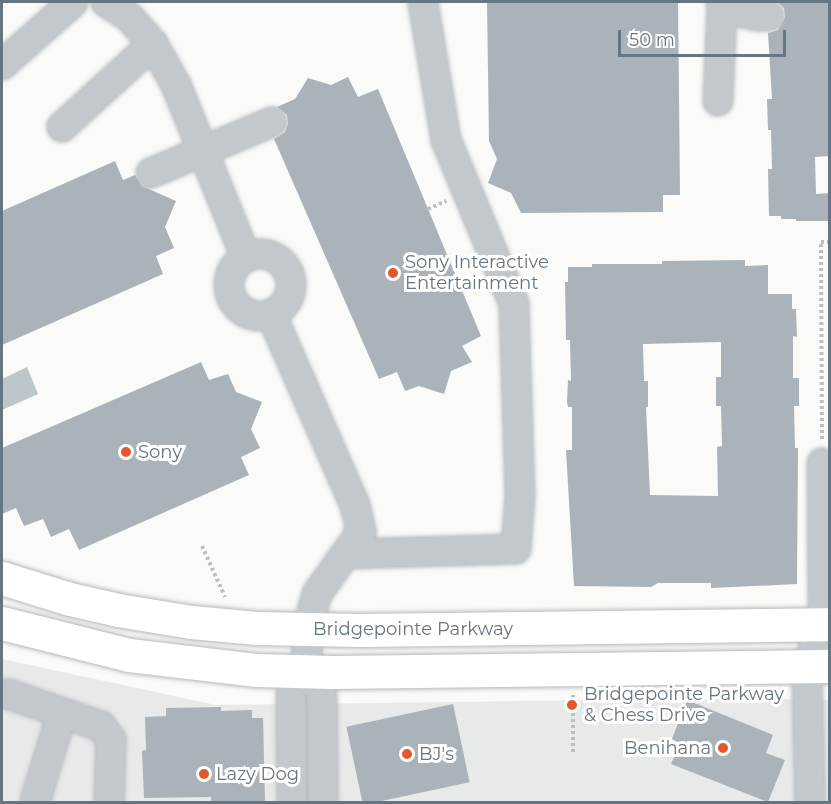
<!DOCTYPE html>
<style>
body{margin:0}
#map{position:relative;width:831px;height:804px;overflow:hidden;background:#fafaf8;font-family:Montserrat,sans-serif}
div>[style]{position:absolute}
.built>*{inset:0;background:#e8e9e9}
.water>*{inset:0;background:#bbc7cb}
.building>*{inset:0;background:#aab3b9;transform-origin:0 0}
.path>*{height:4px;margin-top:-2px;transform-origin:0;background:repeating-linear-gradient(90deg,#bbbfc2 0 3px,transparent 0 6px)}
.roads{filter:drop-shadow(0 0 2px #b5babe) drop-shadow(0 0 2px #b5babe)}
.minor>*{height:28px;margin:-14px;padding:0 14px;transform-origin:14px;border-radius:14px;background:#c3c8cc}
.minor>.ring{margin:-14px;padding:0;box-sizing:content-box;background:none;border:28px solid #c3c8cc;border-radius:50%}
.major>*{height:33px;margin:-16.5px;padding:0 16.5px;transform-origin:16.5px;border-radius:16.5px;background:#fff}
.dots>*{width:16px;height:16px;translate:-50% -50%;box-sizing:border-box;border:3px solid #fff;border-radius:50%}
span{translate:-50% -50%;white-space:nowrap;text-align:center;line-height:1.15;-webkit-text-stroke:6px #fff;paint-order:stroke}
.poi-label{font-size:18px;color:#657683}
.left{translate:0 -50%;text-align:left}
.right{translate:-100% -50%;text-align:right}
.street-label{font-size:18px;color:#657683}
.frame{position:absolute;inset:0;border:3px solid #657683;pointer-events:none}
.scale{position:absolute;left:618px;top:30px;width:168px;height:27px;box-sizing:border-box;border:3px solid #657683;border-top:0;padding-left:8px;font-size:18px;line-height:21px;white-space:nowrap;color:#657683;-webkit-text-stroke:4px #fff;paint-order:stroke}
</style>
<div id="map">
<div class="built">
<i style="clip-path:polygon(2px 659px,216px 705px,752px 698px,829px 700px,829px 802px,2px 802px)"></i>
</div>
<div class="water">
<i style="clip-path:polygon(27px 367px,38px 394px,2px 410px,2px 379px)"></i>
</div>
<div class="building">
<i style="clip-path:polygon(487px 2px,678px 2px,680px 195px,663px 195px,663px 212px,521px 213px,511px 193px,488px 183px,497px 159px,489px 141px)"></i>
<i style="clip-path:polygon(777px 2px,830px 2px,830px 156px,815px 157px,816px 194px,830px 193px,830px 221px,796px 221px,796px 219px,781px 219px,781px 216px,769px 216px,768px 169px,772px 169px,771px 130px,768px 130px,767px 99px,772px 99px,768px 33px,778px 30px,785px 17px,784px 8px)"></i>
<i style="clip-path:polygon(348px 77px,358px 97px,378px 89px,481px 336px,462px 346px,472px 362px,451px 371px,444px 394px,419px 386px,405px 391px,397px 372px,379px 379px,274px 139px,285px 132px,288px 123px,287px 115px,277px 107px,295px 99px,308px 78px,331px 85px)"></i>
<i style="clip-path:polygon(115px 161px,123px 180px,135px 175px,142px 186px,176px 201px,165px 227px,174px 248px,156px 256px,163px 274px,2px 345px,2px 211px)"></i>
<i style="clip-path:polygon(evenodd,745px 260px,745px 266px,768px 265px,768px 294px,792px 294px,792px 309px,796px 309px,797px 337px,793px 336px,793px 378px,799px 378px,799px 406px,794px 406px,795px 448px,798px 448px,797px 584px,711px 588px,711px 583px,658px 583px,651px 587px,574px 586px,566px 450px,572px 450px,572px 407px,568px 407px,567px 402px,568px 380px,571px 381px,570px 340px,566px 340px,565px 282px,568px 282px,568px 267px,592px 267px,592px 264px,662px 264px,662px 261px,745px 260px,721px 342px,721px 377px,716px 377px,716px 406px,721px 406px,722px 446px,717px 447px,718px 496px,650px 495px,646px 407px,648px 407px,648px 381px,644px 381px,643px 344px,721px 342px)"></i>
<i style="clip-path:polygon(201px 362px,209px 380px,228px 374px,236px 392px,262px 402px,251px 429px,260px 448px,241px 457px,249px 475px,79px 550px,69px 529px,51px 537px,43px 519px,24px 526px,16px 508px,2px 514px,2px 448px)"></i>
<i style="clip-path:polygon(687px 700px,773px 735px,766px 753px,785px 760px,768px 802px,671px 764px,680px 743px,672px 739px)"></i>
<i style="left:453px;top:704px;width:80px;height:109px;rotate:78deg"></i>
<i style="clip-path:polygon(221px 707px,221px 711px,252px 710px,252px 718px,263px 718px,265px 802px,211px 802px,211px 797px,144px 798px,142px 751px,146px 750px,145px 717px,166px 716px,166px 708px)"></i>
</div>
<div class="path">
<i style="left:428px;top:209px;width:20px;rotate:-24deg"></i>
<i style="left:822px;top:439px;width:197px;rotate:-90.3deg"></i>
<i style="left:821px;top:242px;width:9px"></i>
<i style="left:202px;top:546px;width:56px;rotate:65.7deg"></i>
<i style="left:573px;top:695px;width:57px;rotate:90deg"></i>
</div>
<div class="roads">
<div class="minor">
<i style="left:106px;top:2px;width:27px;rotate:33deg"></i>
<i style="left:129px;top:17px;width:36px;rotate:48deg"></i>
<i style="left:153px;top:44px;width:47px;rotate:60.7deg"></i>
<i style="left:176px;top:85px;width:186px;rotate:67.9deg"></i>
<i style="left:721px;top:2px;width:17px;rotate:33deg"></i>
<i style="left:735px;top:11px;width:23px;rotate:13deg"></i>
<i style="left:757px;top:16px;width:12px"></i>
<i style="left:2px;top:65px;width:95px;rotate:-41.6deg"></i>
<i style="left:718px;top:101px;width:97px;rotate:-87.6deg"></i>
<i style="left:62px;top:127px;width:123px;rotate:-42.4deg"></i>
<i style="left:151px;top:173px;width:131px;rotate:-22.9deg"></i>
<i class="ring" style="left:229px;top:254px;width:34px;height:34px"></i>
<i style="left:271px;top:314px;width:209px;rotate:66.3deg"></i>
<i style="left:355px;top:505px;width:28px;rotate:77deg"></i>
<i style="left:361px;top:532px;width:76px;rotate:125.4deg"></i>
<i style="left:317px;top:594px;width:37px;rotate:106deg"></i>
<i style="left:307px;top:630px;width:42px;rotate:90deg"></i>
<i style="left:822px;top:463px;width:161px;rotate:89.6deg"></i>
<i style="left:823px;top:624px;width:19px;rotate:69deg"></i>
<i style="left:347px;top:554px;width:169px;rotate:-1.7deg"></i>
<i style="left:516px;top:549px;width:53px;rotate:-85.7deg"></i>
<i style="left:520px;top:496px;width:192px;rotate:-91.8deg"></i>
<i style="left:514px;top:304px;width:178px;rotate:-112.5deg"></i>
<i style="left:446px;top:140px;width:140px;rotate:-99.5deg"></i>
<i style="left:307px;top:672px;width:10px;rotate:37deg"></i>
<i style="left:315px;top:678px;width:19px;rotate:69deg"></i>
<i style="left:322px;top:696px;width:106px;rotate:89.5deg"></i>
<i style="left:8px;top:694px;width:98px;rotate:19deg"></i>
<i style="left:101px;top:726px;width:17px;rotate:54deg"></i>
<i style="left:111px;top:740px;width:62px;rotate:91.8deg"></i>
<i style="left:35px;top:802px;width:93px;rotate:-73.1deg"></i>
<i style="left:292px;top:802px;width:106px;rotate:-90.5deg"></i>
<i style="left:291px;top:696px;width:10px;rotate:-79deg"></i>
<i style="left:293px;top:686px;width:20px;rotate:-45deg"></i>
<i style="left:810px;top:802px;width:136px;rotate:-91.3deg"></i>
<i style="left:807px;top:666px;width:45px;rotate:-69.1deg"></i>
</div>
<div class="major">
<i style="left:2px;top:578px;width:71px;rotate:17.2deg"></i>
<i style="left:70px;top:599px;width:49px;rotate:12.9deg"></i>
<i style="left:118px;top:610px;width:74px;rotate:9.3deg"></i>
<i style="left:191px;top:622px;width:66px;rotate:5.2deg"></i>
<i style="left:257px;top:628px;width:103px;rotate:1.1deg"></i>
<i style="left:360px;top:630px;width:470px;rotate:-0.7deg"></i>
<i style="left:2px;top:623px;width:131px;rotate:14.1deg"></i>
<i style="left:129px;top:655px;width:129px;rotate:6.7deg"></i>
<i style="left:257px;top:670px;width:76px;rotate:1.5deg"></i>
<i style="left:333px;top:672px;width:497px;rotate:-0.7deg"></i>
</div>
</div>
<div class="dots">
<i style="left:393px;top:273px;background:#e4572e"></i>
<i style="left:126px;top:452px;background:#e4572e"></i>
<i style="left:572px;top:705px;background:#e4572e"></i>
<i style="left:723px;top:748px;background:#e4572e"></i>
<i style="left:407px;top:754px;background:#e4572e"></i>
<i style="left:204px;top:774px;background:#e4572e"></i>
</div>
<div class="poi-label">
<span class="left" style="left:405px;top:273px">Sony Interactive<br>Entertainment</span>
<span class="left" style="left:138px;top:452px">Sony</span>
<span class="left" style="left:584px;top:705px">Bridgepointe Parkway<br>&amp; Chess Drive</span>
<span class="right" style="left:711px;top:748px">Benihana</span>
<span class="left" style="left:419px;top:754px">BJ's</span>
<span class="left" style="left:216px;top:774px">Lazy Dog</span>
</div>
<div class="street-label">
<span style="left:413px;top:629px">Bridgepointe Parkway</span>
</div>
<div class="frame"></div>
<div class="scale">50 m</div>
</div>
